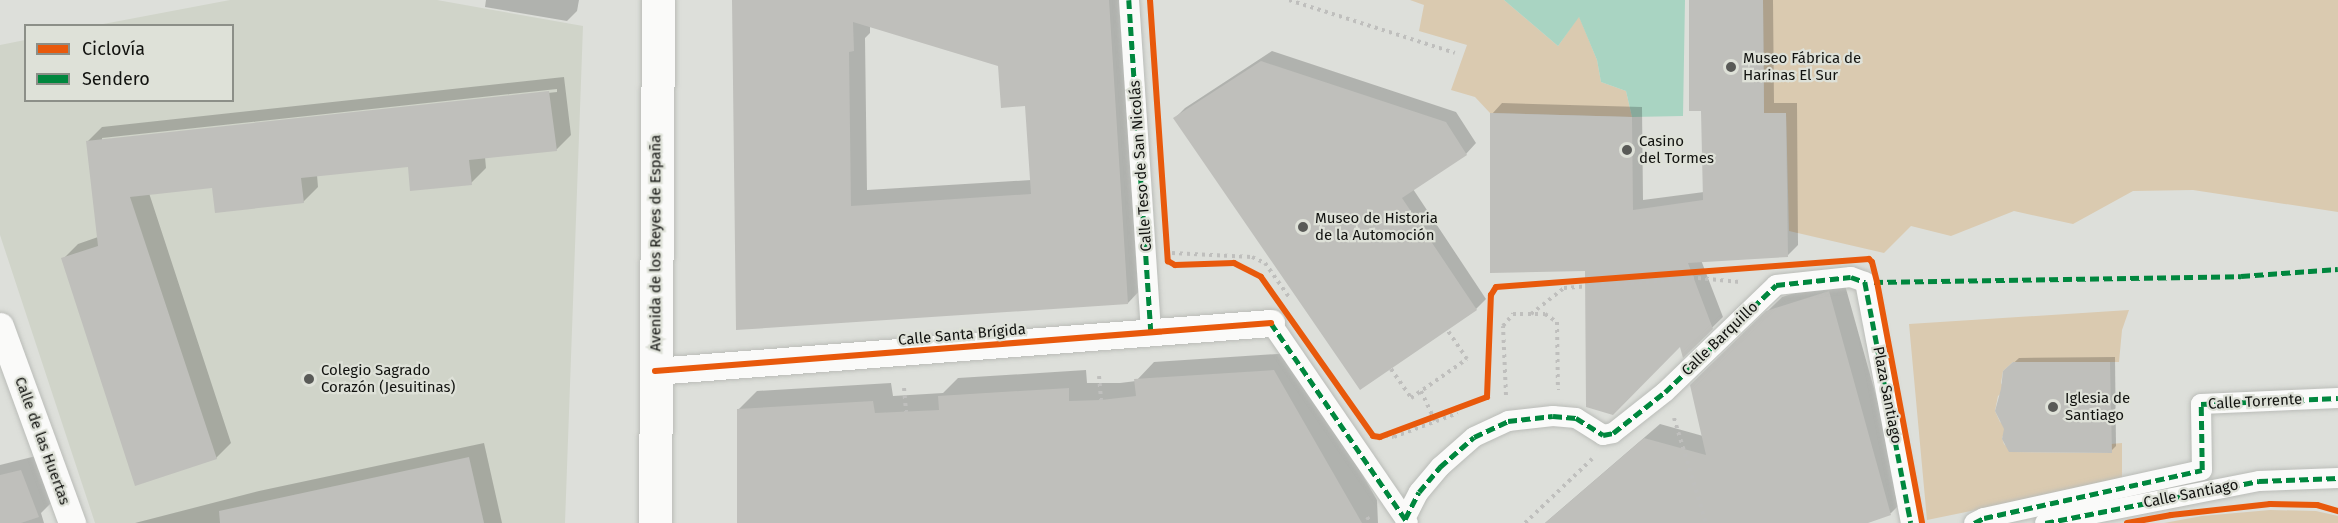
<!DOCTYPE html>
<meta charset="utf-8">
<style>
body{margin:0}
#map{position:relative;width:2338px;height:523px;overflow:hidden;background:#dddfda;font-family:"Fira Sans",sans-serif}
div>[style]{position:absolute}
.built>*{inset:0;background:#d0d4c9}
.green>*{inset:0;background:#dacab0}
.water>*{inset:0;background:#a9d4c2}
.shadow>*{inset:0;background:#0003}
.building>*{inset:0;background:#bfbfbb}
.path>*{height:4px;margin-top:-2px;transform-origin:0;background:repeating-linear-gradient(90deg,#bfbfbd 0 3px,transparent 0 7.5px)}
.roads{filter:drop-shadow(0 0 2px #babcb8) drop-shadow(0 0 2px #babcb8)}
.pedestrian>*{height:20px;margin:-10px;padding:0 10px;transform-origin:10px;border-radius:10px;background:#fafaf9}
.minor>*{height:27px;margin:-13.5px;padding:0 13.5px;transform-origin:13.5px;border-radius:13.5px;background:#fafaf9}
.primary>*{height:33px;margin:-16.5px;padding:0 16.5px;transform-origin:16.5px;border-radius:16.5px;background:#fafaf9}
.quiet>*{height:4.5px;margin-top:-2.25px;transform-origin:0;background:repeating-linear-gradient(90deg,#00873e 0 9px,transparent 0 13.5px)}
.cycleway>*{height:6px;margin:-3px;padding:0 3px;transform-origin:3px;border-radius:3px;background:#e8590c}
.dots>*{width:16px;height:16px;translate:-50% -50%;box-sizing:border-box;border:3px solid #dee1d8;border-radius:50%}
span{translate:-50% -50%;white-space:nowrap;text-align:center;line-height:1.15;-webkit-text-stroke:4.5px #dee1d8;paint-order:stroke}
.poi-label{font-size:15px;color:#121310}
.left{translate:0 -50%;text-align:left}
.street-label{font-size:15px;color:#121310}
.legend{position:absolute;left:24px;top:24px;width:210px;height:78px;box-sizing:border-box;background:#dee1d8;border:2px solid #8c8f88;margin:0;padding:8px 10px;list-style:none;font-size:18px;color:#121310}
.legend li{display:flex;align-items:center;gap:12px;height:30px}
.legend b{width:30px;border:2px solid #8c8f88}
</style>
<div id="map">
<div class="built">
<i style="clip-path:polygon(230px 0,437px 0,583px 26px,565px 523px,95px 523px,0 235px,0 45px,25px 40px,26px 100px,232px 100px,232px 26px,98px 25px)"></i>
</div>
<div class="green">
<i style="clip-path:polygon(1410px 0,1504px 0,1558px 46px,1579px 16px,1597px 60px,1601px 82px,1626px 91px,1632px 117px,1490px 113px,1475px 97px,1451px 90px,1467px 45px,1419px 31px,1424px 5px)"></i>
<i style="clip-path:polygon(1763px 0,2338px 0,2338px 212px,2193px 190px,2133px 191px,2073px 224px,2014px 211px,1951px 236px,1911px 226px,1884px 253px,1789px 231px,1786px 113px,1764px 113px)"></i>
<i style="clip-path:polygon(2129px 310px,2122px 330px,2119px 362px,2013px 362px,2003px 371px,2001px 383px,2005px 390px,1998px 396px,1995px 411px,2000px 422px,2007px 426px,2002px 438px,2004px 444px,2013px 452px,2111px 453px,2111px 444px,2122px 443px,2122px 480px,1927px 520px,1909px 324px)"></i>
<i style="clip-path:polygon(2270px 510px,2316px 511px,2338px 516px,2338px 523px,2164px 523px,2202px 516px)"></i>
</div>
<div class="water">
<i style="clip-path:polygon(1504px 0,1685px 0,1683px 116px,1632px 117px,1626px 91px,1601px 82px,1597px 60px,1579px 17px,1558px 46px)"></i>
</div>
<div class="shadow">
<i style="clip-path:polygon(486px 0,579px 0,577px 11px,567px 21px,485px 7px)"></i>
<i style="clip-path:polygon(evenodd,734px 0,1126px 0,1144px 286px,1128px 303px,737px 328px,734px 0,870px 26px,1000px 65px,1026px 104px,1031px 180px,867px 190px,865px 38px,870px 33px,870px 26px)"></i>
<i style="clip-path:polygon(1690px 0,1773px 0,1774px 103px,1797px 103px,1798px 245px,1787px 256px,1701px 260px,1723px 317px,1684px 355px,1681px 344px,1586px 269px,1492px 114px,1502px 103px,1642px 107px,1643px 200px,1704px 192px,1703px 110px)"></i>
<i style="clip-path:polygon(1272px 51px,1456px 112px,1476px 143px,1466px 154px,1413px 189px,1486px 299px,1476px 309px,1175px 118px,1185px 108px)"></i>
<i style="clip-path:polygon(evenodd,564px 77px,571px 135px,556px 150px,485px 157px,486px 168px,471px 183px,410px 165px,317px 175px,318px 187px,303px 202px,213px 186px,149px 193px,231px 443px,216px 458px,63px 259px,78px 244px,98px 237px,87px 142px,102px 127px,564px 77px,557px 89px,557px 92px,102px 141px,102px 138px,557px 89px)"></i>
<i style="clip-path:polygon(1843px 278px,1905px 499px,1891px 513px,1865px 523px,1545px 523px,1660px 424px,1703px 436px,1706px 371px,1782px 297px)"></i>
<i style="clip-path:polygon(1292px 353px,1377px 500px,1378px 523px,739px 523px,739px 409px,757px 391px,891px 383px,893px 396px,943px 393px,958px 378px,1086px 370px,1087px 383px,1120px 383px,1136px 381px,1154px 362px)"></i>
<i style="clip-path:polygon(2115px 357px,2116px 446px,2111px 451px,2005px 428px,2004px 372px,2019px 358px)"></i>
<i style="clip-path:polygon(484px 443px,502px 523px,135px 523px,259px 491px)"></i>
<i style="clip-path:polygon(36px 456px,53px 501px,41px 513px,44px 523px,0 523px,0 465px)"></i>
</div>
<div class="building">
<i style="clip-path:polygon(evenodd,732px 0,1109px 0,1128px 304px,736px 330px,732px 0,853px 22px,998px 66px,1001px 108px,1025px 106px,1031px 194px,851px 206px,849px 52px,854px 51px,853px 22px)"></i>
<i style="clip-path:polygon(1689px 0,1763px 0,1764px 113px,1786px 113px,1788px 257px,1688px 263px,1713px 329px,1683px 358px,1680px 347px,1613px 415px,1586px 407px,1585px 271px,1490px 273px,1490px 113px,1632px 117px,1633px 210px,1703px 200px,1701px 111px,1689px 111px)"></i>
<i style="clip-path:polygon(1261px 61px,1446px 122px,1467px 155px,1402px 198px,1477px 310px,1360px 390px,1173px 118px)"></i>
<i style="clip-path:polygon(549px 91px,557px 151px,469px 160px,472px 185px,410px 191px,408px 167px,301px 178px,304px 203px,215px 213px,212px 188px,130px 197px,217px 459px,135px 486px,61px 258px,98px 246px,86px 141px)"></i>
<i style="clip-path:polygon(1829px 291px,1891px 515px,1868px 523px,1545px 523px,1644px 438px,1706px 455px,1690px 385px,1766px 311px)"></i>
<i style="clip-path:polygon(2013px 362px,2110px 362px,2112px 453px,2009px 452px,2002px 439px,2004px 429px,1995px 411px,2001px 389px,2003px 371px)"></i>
<i style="clip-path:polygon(1274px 370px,1362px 523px,737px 523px,737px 409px,873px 401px,875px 413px,939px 410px,938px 396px,1069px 388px,1069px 401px,1101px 400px,1136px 396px,1134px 379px)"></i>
<i style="clip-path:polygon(469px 457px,484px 523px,220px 523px,219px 511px)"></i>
<i style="clip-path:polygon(21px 470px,39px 517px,21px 523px,0 523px,0 475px)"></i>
</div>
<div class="path">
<i style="left:1289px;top:0;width:174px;rotate:17.7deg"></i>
<i style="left:1172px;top:253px;width:80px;rotate:2.9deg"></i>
<i style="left:1252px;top:257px;width:14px;rotate:25deg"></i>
<i style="left:1265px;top:263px;width:42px;rotate:54.8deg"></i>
<i style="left:1531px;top:314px;width:42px;rotate:-38.2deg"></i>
<i style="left:1564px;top:288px;width:134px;rotate:-4.3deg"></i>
<i style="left:1698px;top:278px;width:42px;rotate:5.4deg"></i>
<i style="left:1391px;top:369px;width:35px;rotate:55deg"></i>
<i style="left:1411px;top:398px;width:68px;rotate:-34.9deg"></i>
<i style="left:1467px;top:359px;width:34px;rotate:-124deg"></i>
<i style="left:1099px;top:376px;width:24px;rotate:85deg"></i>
<i style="left:904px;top:388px;width:24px;rotate:85deg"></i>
<i style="left:1421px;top:391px;width:33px;rotate:65deg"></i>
<i style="left:1506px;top:395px;width:69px;rotate:-92.5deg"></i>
<i style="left:1503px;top:326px;width:16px;rotate:-50deg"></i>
<i style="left:1513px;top:314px;width:32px"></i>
<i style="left:1545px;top:314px;width:14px;rotate:34deg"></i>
<i style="left:1557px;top:322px;width:68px;rotate:89.2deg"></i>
<i style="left:1674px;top:418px;width:110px;rotate:73.1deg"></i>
<i style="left:1385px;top:435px;width:9px;rotate:13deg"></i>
<i style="left:1394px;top:437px;width:68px;rotate:-20.6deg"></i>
<i style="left:1367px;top:517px;width:7px;rotate:56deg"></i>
<i style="left:1525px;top:523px;width:93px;rotate:-43.7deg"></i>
</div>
<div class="roads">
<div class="pedestrian">
<i style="left:1129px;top:0;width:333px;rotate:86.2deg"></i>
<i style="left:1271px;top:323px;width:242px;rotate:55.6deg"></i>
<i style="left:1405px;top:519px;width:30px;rotate:-63deg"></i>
<i style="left:1419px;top:492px;width:33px;rotate:-50deg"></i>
<i style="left:1440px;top:467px;width:45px;rotate:-41.4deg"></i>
<i style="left:1474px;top:437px;width:38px;rotate:-25deg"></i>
<i style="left:1508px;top:421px;width:45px;rotate:-6.3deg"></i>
<i style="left:1553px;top:416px;width:23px;rotate:5deg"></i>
<i style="left:1576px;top:418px;width:32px;rotate:32deg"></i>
<i style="left:1603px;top:435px;width:10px;rotate:-11deg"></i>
<i style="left:1613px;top:433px;width:66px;rotate:-38.3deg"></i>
<i style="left:1665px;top:392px;width:154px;rotate:-43.9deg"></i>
<i style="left:1776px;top:285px;width:75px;rotate:-6.1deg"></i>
<i style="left:1851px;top:277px;width:15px;rotate:20deg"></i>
<i style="left:1865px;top:282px;width:245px;rotate:79.2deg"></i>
<i style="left:1974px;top:523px;width:11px;rotate:-27deg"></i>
<i style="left:1984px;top:518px;width:223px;rotate:-12.4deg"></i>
<i style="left:2202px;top:470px;width:66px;rotate:-90.9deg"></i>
<i style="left:2201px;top:404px;width:137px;rotate:-2.5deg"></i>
<i style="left:2045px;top:523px;width:218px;rotate:-11.1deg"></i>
<i style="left:2259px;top:481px;width:79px;rotate:-2.2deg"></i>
</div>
<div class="minor">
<i style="left:0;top:326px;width:210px;rotate:69.9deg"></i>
<i style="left:655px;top:371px;width:618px;rotate:-4.46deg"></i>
</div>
<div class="primary">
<i style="left:655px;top:523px;width:523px;rotate:-89.67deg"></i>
</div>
</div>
<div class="quiet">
<i style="left:1129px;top:0;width:333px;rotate:86.2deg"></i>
<i style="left:1874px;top:282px;width:367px;rotate:-0.9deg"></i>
<i style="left:2241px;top:276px;width:97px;rotate:-4.1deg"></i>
<i style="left:1271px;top:323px;width:242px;rotate:55.6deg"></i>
<i style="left:1405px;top:519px;width:30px;rotate:-63deg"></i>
<i style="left:1419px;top:492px;width:33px;rotate:-50deg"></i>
<i style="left:1440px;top:467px;width:45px;rotate:-41.4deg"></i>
<i style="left:1474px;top:437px;width:38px;rotate:-25deg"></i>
<i style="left:1508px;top:421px;width:45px;rotate:-6.3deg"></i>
<i style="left:1553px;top:416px;width:23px;rotate:5deg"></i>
<i style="left:1576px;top:418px;width:32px;rotate:32deg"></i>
<i style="left:1603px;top:435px;width:10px;rotate:-11deg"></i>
<i style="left:1613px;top:433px;width:66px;rotate:-38.3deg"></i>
<i style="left:1665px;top:392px;width:154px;rotate:-43.9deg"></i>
<i style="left:1776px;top:285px;width:75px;rotate:-6.1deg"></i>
<i style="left:1851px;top:277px;width:15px;rotate:20deg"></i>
<i style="left:1865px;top:282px;width:245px;rotate:79.2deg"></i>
<i style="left:1974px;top:523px;width:11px;rotate:-27deg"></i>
<i style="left:1984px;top:518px;width:223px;rotate:-12.4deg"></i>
<i style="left:2202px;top:470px;width:66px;rotate:-90.9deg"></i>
<i style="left:2201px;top:404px;width:137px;rotate:-2.5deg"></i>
<i style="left:2045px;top:523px;width:218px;rotate:-11.1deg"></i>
<i style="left:2259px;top:481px;width:79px;rotate:-2.2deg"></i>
</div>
<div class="cycleway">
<i style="left:1150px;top:0;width:262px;rotate:86.1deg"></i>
<i style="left:1168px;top:261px;width:8px;rotate:30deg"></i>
<i style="left:1175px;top:265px;width:59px;rotate:-1.9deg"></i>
<i style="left:1234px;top:263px;width:30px;rotate:27deg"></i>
<i style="left:1261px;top:277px;width:194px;rotate:54.8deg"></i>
<i style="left:1373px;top:436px;width:7px;rotate:8deg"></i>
<i style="left:1380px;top:437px;width:114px;rotate:-20.5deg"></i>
<i style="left:1487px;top:397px;width:102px;rotate:-87.8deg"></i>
<i style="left:1491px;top:295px;width:9px;rotate:-58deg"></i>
<i style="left:1496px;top:287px;width:374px;rotate:-4.3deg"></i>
<i style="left:1869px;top:259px;width:4px;rotate:45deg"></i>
<i style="left:1872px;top:262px;width:21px;rotate:76deg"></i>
<i style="left:1877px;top:282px;width:245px;rotate:79.4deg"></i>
<i style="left:655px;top:371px;width:618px;rotate:-4.46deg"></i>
<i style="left:2127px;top:523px;width:45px;rotate:-10.3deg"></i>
<i style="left:2171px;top:515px;width:100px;rotate:-6.3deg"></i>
<i style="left:2270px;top:504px;width:47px;rotate:1.2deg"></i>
<i style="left:2317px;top:505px;width:22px;rotate:16deg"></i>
</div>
<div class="dots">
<i style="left:1731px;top:67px;background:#595a57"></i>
<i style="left:1627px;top:150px;background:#595a57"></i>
<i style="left:1303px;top:227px;background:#595a57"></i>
<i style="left:309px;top:379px;background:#595a57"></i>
<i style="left:2053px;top:407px;background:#595a57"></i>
</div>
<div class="poi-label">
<span class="left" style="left:1743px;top:67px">Museo Fábrica de<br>Harinas El Sur</span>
<span class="left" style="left:1639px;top:150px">Casino<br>del Tormes</span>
<span class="left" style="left:1315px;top:227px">Museo de Historia<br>de la Automoción</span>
<span class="left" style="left:321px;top:379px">Colegio Sagrado<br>Corazón (Jesuitinas)</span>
<span class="left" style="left:2065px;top:407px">Iglesia de<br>Santiago</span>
</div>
<div class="street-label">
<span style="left:1141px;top:166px;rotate:-94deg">Calle Teso de San Nicolás</span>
<span style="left:656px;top:243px;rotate:-90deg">Avenida de los Reyes de España</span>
<span style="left:962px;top:335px;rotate:-5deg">Calle Santa Brígida</span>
<span style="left:1720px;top:339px;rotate:-44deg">Calle Barquillo</span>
<span style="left:1887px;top:395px;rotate:79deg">Plaza Santiago</span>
<span style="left:2255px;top:402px;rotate:-3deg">Calle Torrente</span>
<span style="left:42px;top:441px;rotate:70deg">Calle de las Huertas</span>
<span style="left:2191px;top:494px;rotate:-11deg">Calle Santiago</span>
</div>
<ul class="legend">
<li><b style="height:8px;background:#e8590c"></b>Ciclovía</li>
<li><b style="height:8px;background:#00873e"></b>Sendero</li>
</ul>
</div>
